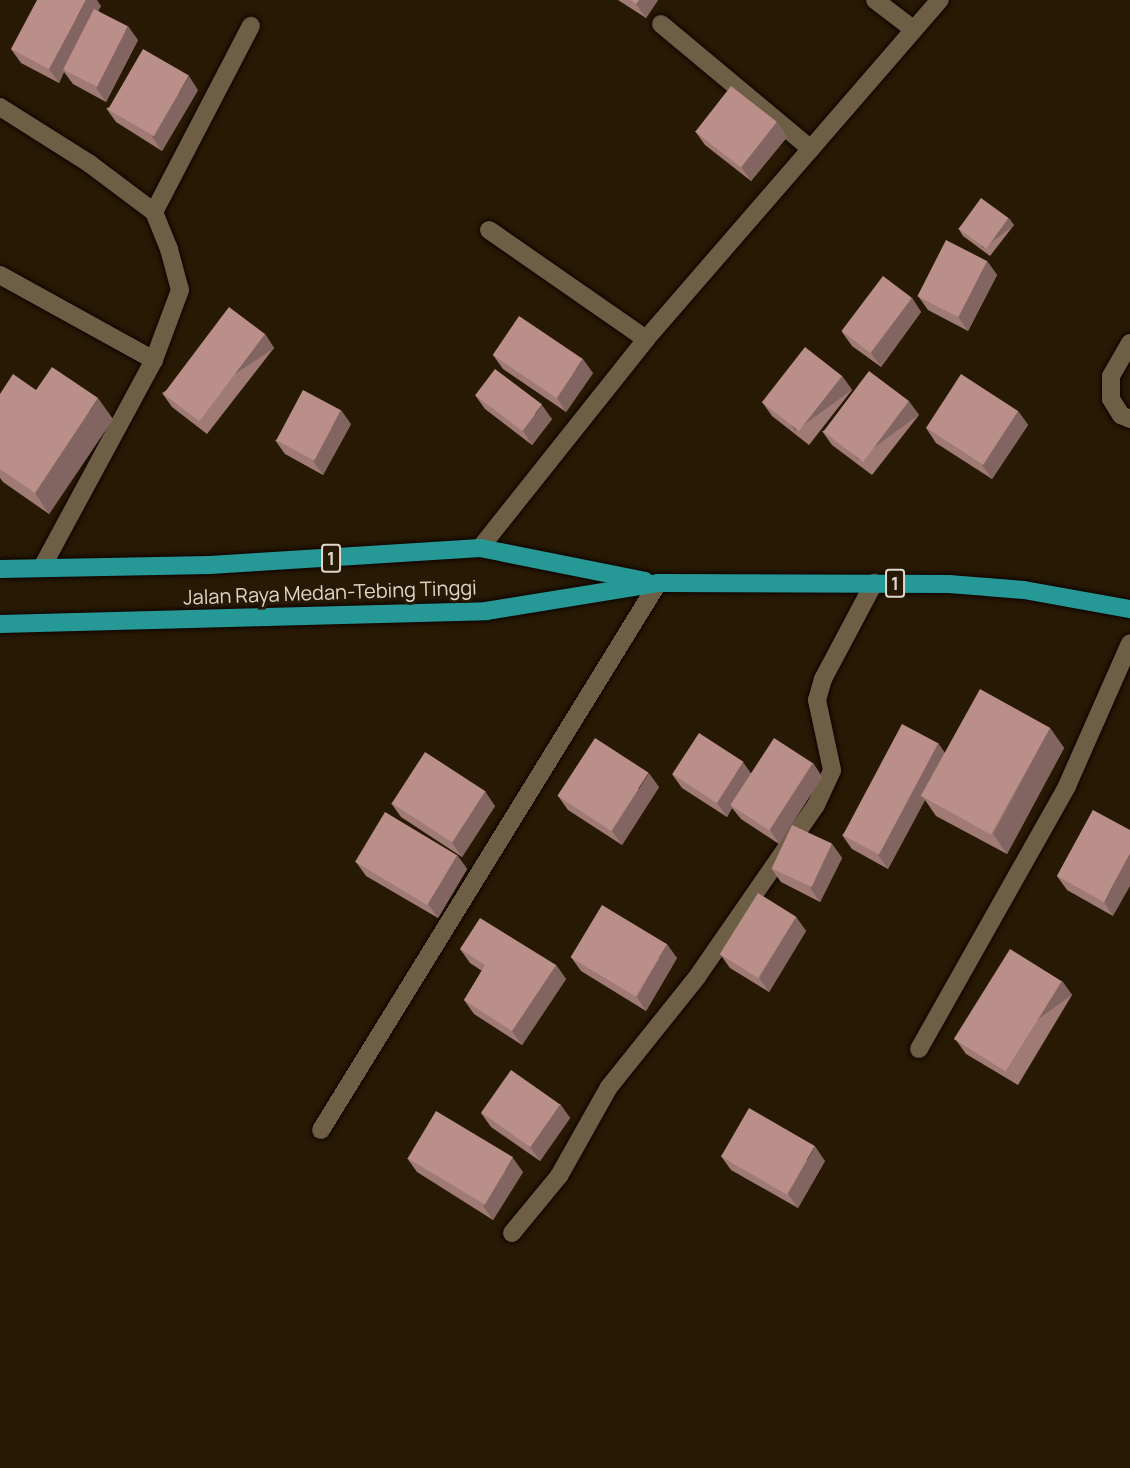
<!DOCTYPE html>
<style>
body{margin:0}
#map{position:relative;width:1130px;height:1468px;overflow:hidden;background:#271904;font-family:Manrope,sans-serif}
div>[style]{position:absolute}
.roads{filter:drop-shadow(0 0 2px #0f0400) drop-shadow(0 0 2px #0f0400)}
.lane>*{height:18px;margin:-9px;padding:0 9px;transform-origin:9px;border-radius:9px;background:#6e5e46}
.street>*{height:18px;margin:-9px;padding:0 9px;transform-origin:9px;border-radius:9px;background:#6e5e46}
.highway>*{height:18px;margin:-9px;padding:0 9px;transform-origin:9px;border-radius:9px;background:#269997}
.wall>*{inset:0;background:#a07b76}
.shaded-wall>*{inset:0;background:#826460;transform-origin:0 0}
.building>*{inset:0;background:#ba8f89;transform-origin:0 0}
span{translate:-50% -50%;white-space:nowrap;text-align:center;line-height:1.15;-webkit-text-stroke:6px #271904;paint-order:stroke}
.shield-label span{padding:2px 4px;background:#271904;border:2px solid;border-radius:4px;-webkit-text-stroke-width:0}
.shield-label{font-size:18px;color:#e0d7c9;font-weight:700}
.street-label{font-size:20px;color:#e0d7c9}
</style>
<div id="map">
<div class="roads">
<div class="lane">
<i style="left:661px;top:24px;width:195px;rotate:39.8deg"></i>
<i style="left:1130px;top:343px;width:38px;rotate:120deg"></i>
<i style="left:1111px;top:376px;width:23px;rotate:90deg"></i>
<i style="left:1111px;top:399px;width:19px;rotate:58deg"></i>
<i style="left:1121px;top:415px;width:10px;rotate:24deg"></i>
</div>
<div class="street">
<i style="left:875px;top:0;width:48px;rotate:37.3deg"></i>
<i style="left:0;top:107px;width:107px;rotate:32.3deg"></i>
<i style="left:90px;top:164px;width:80px;rotate:36.9deg"></i>
<i style="left:154px;top:212px;width:40px;rotate:68deg"></i>
<i style="left:169px;top:249px;width:42px;rotate:75deg"></i>
<i style="left:180px;top:290px;width:75px;rotate:110.4deg"></i>
<i style="left:154px;top:360px;width:235px;rotate:118.4deg"></i>
<i style="left:154px;top:212px;width:210px;rotate:-62.5deg"></i>
<i style="left:489px;top:230px;width:191px;rotate:34.8deg"></i>
<i style="left:0;top:275px;width:176px;rotate:28.9deg"></i>
<i style="left:480px;top:548px;width:267px;rotate:-51.5deg"></i>
<i style="left:646px;top:339px;width:449px;rotate:-49.1deg"></i>
<i style="left:919px;top:1049px;width:302px;rotate:-60.6deg"></i>
<i style="left:1067px;top:786px;width:156px;rotate:-66.2deg"></i>
<i style="left:321px;top:1130px;width:642px;rotate:-58.36deg"></i>
<i style="left:512px;top:1233px;width:74px;rotate:-50.5deg"></i>
<i style="left:559px;top:1176px;width:102px;rotate:-60.7deg"></i>
<i style="left:609px;top:1087px;width:141px;rotate:-51.3deg"></i>
<i style="left:697px;top:977px;width:209px;rotate:-55.3deg"></i>
<i style="left:816px;top:805px;width:38px;rotate:-65deg"></i>
<i style="left:832px;top:770px;width:72px;rotate:-102.1deg"></i>
<i style="left:817px;top:700px;width:22px;rotate:-74deg"></i>
<i style="left:823px;top:679px;width:109px;rotate:-62deg"></i>
</div>
<div class="highway">
<i style="left:0;top:569px;width:210px;rotate:-1.1deg"></i>
<i style="left:210px;top:565px;width:271px;rotate:-3.6deg"></i>
<i style="left:480px;top:548px;width:168px;rotate:11.3deg"></i>
<i style="left:0;top:624px;width:486px;rotate:-1.5deg"></i>
<i style="left:486px;top:611px;width:174px;rotate:-9.2deg"></i>
<i style="left:658px;top:583px;width:291px;rotate:0.2deg"></i>
<i style="left:949px;top:584px;width:75px;rotate:4.6deg"></i>
<i style="left:1024px;top:590px;width:108px;rotate:10.2deg"></i>
</div>
</div>
<div class="wall">
<i style="clip-path:polygon(618px 0,658px 0,646px 18px)"></i>
<i style="clip-path:polygon(101px 6px,98px 11px,138px 40px,106px 102px,73px 84px,64px 72px,59px 83px,21px 63px,11px 49px)"></i>
<i style="clip-path:polygon(198px 90px,162px 151px,116px 122px,106px 108px)"></i>
<i style="clip-path:polygon(777px 122px,787px 137px,751px 181px,705px 145px,695px 131px)"></i>
<i style="clip-path:polygon(1014px 225px,990px 256px,963px 236px,958px 228px)"></i>
<i style="clip-path:polygon(987px 261px,997px 275px,968px 331px,928px 310px,918px 296px)"></i>
<i style="clip-path:polygon(912px 298px,921px 312px,881px 367px,852px 346px,842px 332px)"></i>
<i style="clip-path:polygon(265px 334px,274px 348px,207px 434px,172px 407px,162px 393px)"></i>
<i style="clip-path:polygon(493px 355px,593px 373px,566px 412px,503px 369px)"></i>
<i style="clip-path:polygon(842px 376px,852px 390px,809px 445px,772px 416px,762px 402px)"></i>
<i style="clip-path:polygon(36px 390px,113px 419px,49px 514px,3px 482px,0 478px,0 394px)"></i>
<i style="clip-path:polygon(475px 395px,552px 419px,532px 445px,485px 409px)"></i>
<i style="clip-path:polygon(1018px 411px,1028px 425px,992px 479px,936px 443px,926px 428px)"></i>
<i style="clip-path:polygon(919px 415px,872px 475px,832px 445px,822px 431px)"></i>
<i style="clip-path:polygon(351px 424px,323px 475px,285px 454px,275px 440px)"></i>
<i style="clip-path:polygon(1050px 728px,1064px 748px,1007px 854px,936px 816px,925px 800px,888px 869px,852px 849px,842px 835px,938px 743px,945px 754px)"></i>
<i style="clip-path:polygon(813px 763px,822px 777px,779px 844px,741px 819px,732px 808px,727px 817px,682px 788px,672px 774px,752px 773px)"></i>
<i style="clip-path:polygon(659px 787px,622px 845px,568px 810px,558px 796px)"></i>
<i style="clip-path:polygon(391px 803px,495px 806px,462px 857px,401px 817px)"></i>
<i style="clip-path:polygon(1093px 810px,1113px 916px,1067px 890px,1057px 876px)"></i>
<i style="clip-path:polygon(832px 844px,842px 858px,820px 902px,781px 882px,771px 868px)"></i>
<i style="clip-path:polygon(457px 855px,467px 869px,438px 918px,366px 876px,356px 862px)"></i>
<i style="clip-path:polygon(796px 917px,806px 931px,769px 992px,730px 968px,720px 954px)"></i>
<i style="clip-path:polygon(460px 949px,556px 965px,566px 979px,522px 1045px,474px 1014px,464px 1000px,482px 971px,470px 963px)"></i>
<i style="clip-path:polygon(571px 957px,677px 958px,646px 1011px,581px 971px)"></i>
<i style="clip-path:polygon(1062px 981px,1072px 995px,1018px 1085px,966px 1054px,956px 1040px)"></i>
<i style="clip-path:polygon(560px 1104px,570px 1118px,540px 1161px,491px 1127px,481px 1113px)"></i>
<i style="clip-path:polygon(721px 1156px,825px 1161px,798px 1208px,731px 1170px)"></i>
<i style="clip-path:polygon(407px 1158px,523px 1172px,493px 1220px,417px 1172px)"></i>
</div>
<div class="shaded-wall">
<i style="clip-path:polygon(86px 0,97px 0,101px 6px,65px 71px,63px 70px,64px 72px,59px 83px,49px 69px)"></i>
<i style="clip-path:polygon(639px 0,658px 0,646px 18px,636px 4px)"></i>
<i style="clip-path:polygon(128px 26px,138px 40px,106px 102px,96px 88px)"></i>
<i style="clip-path:polygon(189px 76px,198px 90px,162px 151px,152px 137px)"></i>
<i style="clip-path:polygon(777px 122px,787px 137px,751px 181px,741px 167px)"></i>
<i style="left:1009px;top:218px;width:9px;height:39px;rotate:54deg"></i>
<i style="clip-path:polygon(987px 261px,997px 275px,968px 331px,958px 317px)"></i>
<i style="clip-path:polygon(912px 298px,921px 312px,881px 367px,871px 353px)"></i>
<i style="left:265px;top:334px;width:17px;height:110px;rotate:57deg"></i>
<i style="clip-path:polygon(583px 359px,593px 373px,566px 412px,557px 398px)"></i>
<i style="left:842px;top:376px;width:17px;height:70px;rotate:54deg"></i>
<i style="clip-path:polygon(98px 398px,113px 419px,49px 514px,35px 493px)"></i>
<i style="left:909px;top:401px;width:17px;height:76px;rotate:54deg"></i>
<i style="clip-path:polygon(542px 405px,552px 419px,532px 445px,523px 431px)"></i>
<i style="clip-path:polygon(341px 410px,351px 424px,323px 475px,313px 461px)"></i>
<i style="clip-path:polygon(1018px 411px,1028px 425px,992px 479px,982px 465px)"></i>
<i style="clip-path:polygon(1050px 728px,1064px 748px,1007px 854px,993px 834px)"></i>
<i style="clip-path:polygon(938px 743px,948px 757px,922px 796px,925px 800px,888px 869px,878px 855px)"></i>
<i style="clip-path:polygon(743px 762px,753px 776px,731px 805px,732px 808px,727px 817px,717px 803px)"></i>
<i style="clip-path:polygon(813px 763px,822px 777px,779px 844px,770px 830px)"></i>
<i style="clip-path:polygon(649px 773px,659px 787px,622px 845px,612px 831px)"></i>
<i style="clip-path:polygon(485px 791px,495px 806px,462px 857px,452px 843px)"></i>
<i style="clip-path:polygon(832px 844px,842px 858px,820px 902px,810px 888px)"></i>
<i style="clip-path:polygon(1130px 854px,1130px 886px,1113px 916px,1104px 902px)"></i>
<i style="clip-path:polygon(457px 855px,467px 869px,438px 918px,428px 904px)"></i>
<i style="clip-path:polygon(796px 917px,806px 931px,769px 992px,759px 978px)"></i>
<i style="clip-path:polygon(667px 944px,677px 958px,646px 1011px,637px 997px)"></i>
<i style="clip-path:polygon(556px 965px,566px 979px,522px 1045px,512px 1031px)"></i>
<i style="left:1062px;top:981px;width:17px;height:105px;rotate:54deg"></i>
<i style="clip-path:polygon(560px 1104px,570px 1118px,540px 1161px,530px 1147px)"></i>
<i style="clip-path:polygon(815px 1146px,825px 1161px,798px 1208px,788px 1194px)"></i>
<i style="clip-path:polygon(513px 1158px,523px 1172px,493px 1220px,483px 1206px)"></i>
</div>
<div class="building">
<i style="clip-path:polygon(37px 0,86px 0,49px 69px,11px 49px)"></i>
<i style="clip-path:polygon(630px 0,639px 0,636px 4px)"></i>
<i style="left:94px;top:9px;width:38px;height:68px;rotate:27deg"></i>
<i style="left:143px;top:49px;width:53px;height:70px;rotate:30deg"></i>
<i style="left:731px;top:86px;width:58px;height:58px;rotate:38deg"></i>
<i style="left:981px;top:198px;width:34px;height:38px;rotate:36deg"></i>
<i style="left:946px;top:240px;width:46px;height:63px;rotate:27deg"></i>
<i style="left:883px;top:276px;width:36px;height:69px;rotate:37deg"></i>
<i style="left:229px;top:307px;width:45px;height:109px;rotate:37deg"></i>
<i style="left:519px;top:316px;width:77px;height:47px;rotate:34deg"></i>
<i style="left:805px;top:347px;width:47px;height:70px;rotate:38deg"></i>
<i style="clip-path:polygon(52px 367px,98px 398px,35px 493px,0 469px,0 394px,13px 374px,36px 390px)"></i>
<i style="left:495px;top:369px;width:59px;height:33px;rotate:37deg"></i>
<i style="left:869px;top:371px;width:50px;height:76px;rotate:37deg"></i>
<i style="left:961px;top:374px;width:68px;height:64px;rotate:33deg"></i>
<i style="left:303px;top:390px;width:43px;height:57px;rotate:28deg"></i>
<i style="left:980px;top:689px;width:80px;height:122px;rotate:29deg"></i>
<i style="left:902px;top:724px;width:41px;height:126px;rotate:28deg"></i>
<i style="left:699px;top:733px;width:53px;height:49px;rotate:33deg"></i>
<i style="left:595px;top:738px;width:64px;height:69px;rotate:33deg"></i>
<i style="left:774px;top:738px;width:46px;height:80px;rotate:33deg"></i>
<i style="left:425px;top:752px;width:72px;height:61px;rotate:33deg"></i>
<i style="clip-path:polygon(1093px 810px,1130px 830px,1130px 854px,1104px 902px,1057px 876px)"></i>
<i style="left:385px;top:812px;width:84px;height:58px;rotate:31deg"></i>
<i style="left:792px;top:825px;width:44px;height:48px;rotate:25deg"></i>
<i style="left:758px;top:893px;width:45px;height:72px;rotate:32deg"></i>
<i style="left:602px;top:905px;width:76px;height:61px;rotate:31deg"></i>
<i style="clip-path:polygon(480px 918px,556px 965px,512px 1031px,464px 1000px,485px 965px,460px 949px)"></i>
<i style="left:1010px;top:949px;width:61px;height:106px;rotate:32deg"></i>
<i style="left:511px;top:1070px;width:60px;height:52px;rotate:35deg"></i>
<i style="left:749px;top:1108px;width:76px;height:56px;rotate:30deg"></i>
<i style="left:436px;top:1111px;width:90px;height:55px;rotate:31deg"></i>
</div>
<div class="shield-label">
<span style="left:331px;top:558px">1</span>
<span style="left:895px;top:583px">1</span>
</div>
<div class="street-label">
<span style="left:330px;top:592px;rotate:-2deg">Jalan Raya Medan-Tebing Tinggi</span>
</div>
</div>
